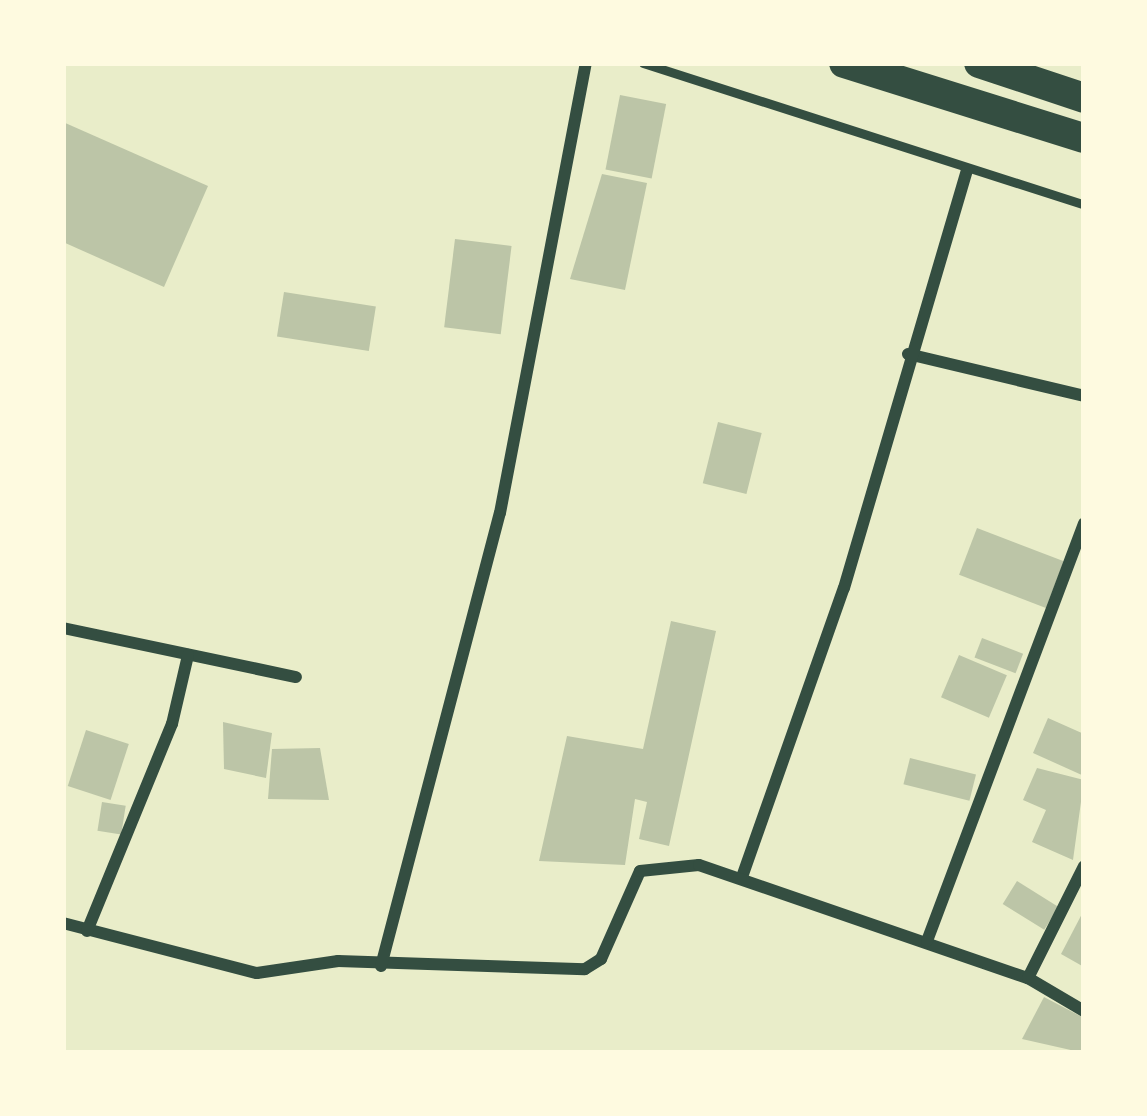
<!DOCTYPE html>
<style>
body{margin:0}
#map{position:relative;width:1147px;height:1116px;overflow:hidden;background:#e9edc9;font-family:"Fira Sans",sans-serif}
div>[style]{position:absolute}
.building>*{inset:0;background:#bcc5a7;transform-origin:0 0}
.service>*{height:9px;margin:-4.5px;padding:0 4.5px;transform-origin:4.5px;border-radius:4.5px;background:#344e41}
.minor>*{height:12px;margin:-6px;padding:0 6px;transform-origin:6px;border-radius:6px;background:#344e41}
.trunk>*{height:30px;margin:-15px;padding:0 15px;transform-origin:15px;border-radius:15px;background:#344e41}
span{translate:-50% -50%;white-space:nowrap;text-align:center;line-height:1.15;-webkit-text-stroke:9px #fefae0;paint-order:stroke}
.frame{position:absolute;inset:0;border:66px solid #fefae0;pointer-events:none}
</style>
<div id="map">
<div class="building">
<i style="left:620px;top:95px;width:47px;height:76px;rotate:11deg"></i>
<i style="clip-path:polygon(63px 122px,208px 186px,164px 287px,63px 242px)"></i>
<i style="clip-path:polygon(602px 174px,647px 183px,625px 290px,570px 279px)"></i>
<i style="left:455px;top:239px;width:57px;height:89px;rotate:7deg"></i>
<i style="left:284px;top:292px;width:93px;height:45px;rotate:9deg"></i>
<i style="left:718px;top:422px;width:45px;height:63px;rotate:14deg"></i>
<i style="left:977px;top:528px;width:93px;height:50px;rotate:21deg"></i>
<i style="clip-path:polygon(671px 621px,716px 631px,669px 846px,639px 839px,647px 802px,635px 799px,625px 865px,539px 861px,567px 736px,643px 749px)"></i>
<i style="left:982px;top:638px;width:44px;height:21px;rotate:21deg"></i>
<i style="left:959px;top:655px;width:52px;height:46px;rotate:23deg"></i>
<i style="clip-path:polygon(1048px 718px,1084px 734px,1084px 776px,1033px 753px)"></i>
<i style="clip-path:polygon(223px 722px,272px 733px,266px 778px,224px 769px)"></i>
<i style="left:86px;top:730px;width:45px;height:59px;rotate:18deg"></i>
<i style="clip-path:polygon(320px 748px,329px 800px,268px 799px,272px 749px)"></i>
<i style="left:910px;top:758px;width:68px;height:27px;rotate:14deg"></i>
<i style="clip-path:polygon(1037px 768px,1084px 780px,1073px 860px,1032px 842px,1046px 810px,1023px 800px)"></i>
<i style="left:102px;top:802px;width:24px;height:29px;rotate:9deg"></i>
<i style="left:1017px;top:881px;width:49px;height:27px;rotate:32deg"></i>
<i style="clip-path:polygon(1084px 910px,1084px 967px,1061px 954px)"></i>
<i style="clip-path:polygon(1044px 997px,1084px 1018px,1084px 1053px,1022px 1039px)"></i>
</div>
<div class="service">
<i style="left:643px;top:63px;width:463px;rotate:17.8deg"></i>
</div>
<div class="minor">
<i style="left:908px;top:354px;width:181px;rotate:13.4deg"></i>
<i style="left:63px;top:628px;width:238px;rotate:11.9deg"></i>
<i style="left:742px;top:877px;width:306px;rotate:-70.6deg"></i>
<i style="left:844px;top:588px;width:436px;rotate:-73.6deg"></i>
<i style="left:63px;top:923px;width:200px;rotate:14.5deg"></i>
<i style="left:257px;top:973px;width:82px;rotate:-8.4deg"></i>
<i style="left:338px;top:961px;width:247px;rotate:1.9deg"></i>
<i style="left:585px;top:969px;width:19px;rotate:-32deg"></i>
<i style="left:601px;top:959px;width:96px;rotate:-66.1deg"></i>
<i style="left:640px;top:871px;width:59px;rotate:-5.8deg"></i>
<i style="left:699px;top:865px;width:348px;rotate:19deg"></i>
<i style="left:1028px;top:978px;width:65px;rotate:30.5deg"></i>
<i style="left:87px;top:931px;width:224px;rotate:-67.7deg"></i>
<i style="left:172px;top:724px;width:71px;rotate:-76.9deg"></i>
<i style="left:927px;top:941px;width:446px;rotate:-69.4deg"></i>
<i style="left:381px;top:966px;width:468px;rotate:-75.3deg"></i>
<i style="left:500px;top:513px;width:458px;rotate:-79.2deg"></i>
<i style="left:1028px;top:978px;width:125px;rotate:-63.4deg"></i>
</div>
<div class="trunk">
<i style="left:844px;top:63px;width:251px;rotate:17.4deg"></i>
<i style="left:979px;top:63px;width:111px;rotate:18.4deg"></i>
</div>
<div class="frame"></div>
</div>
